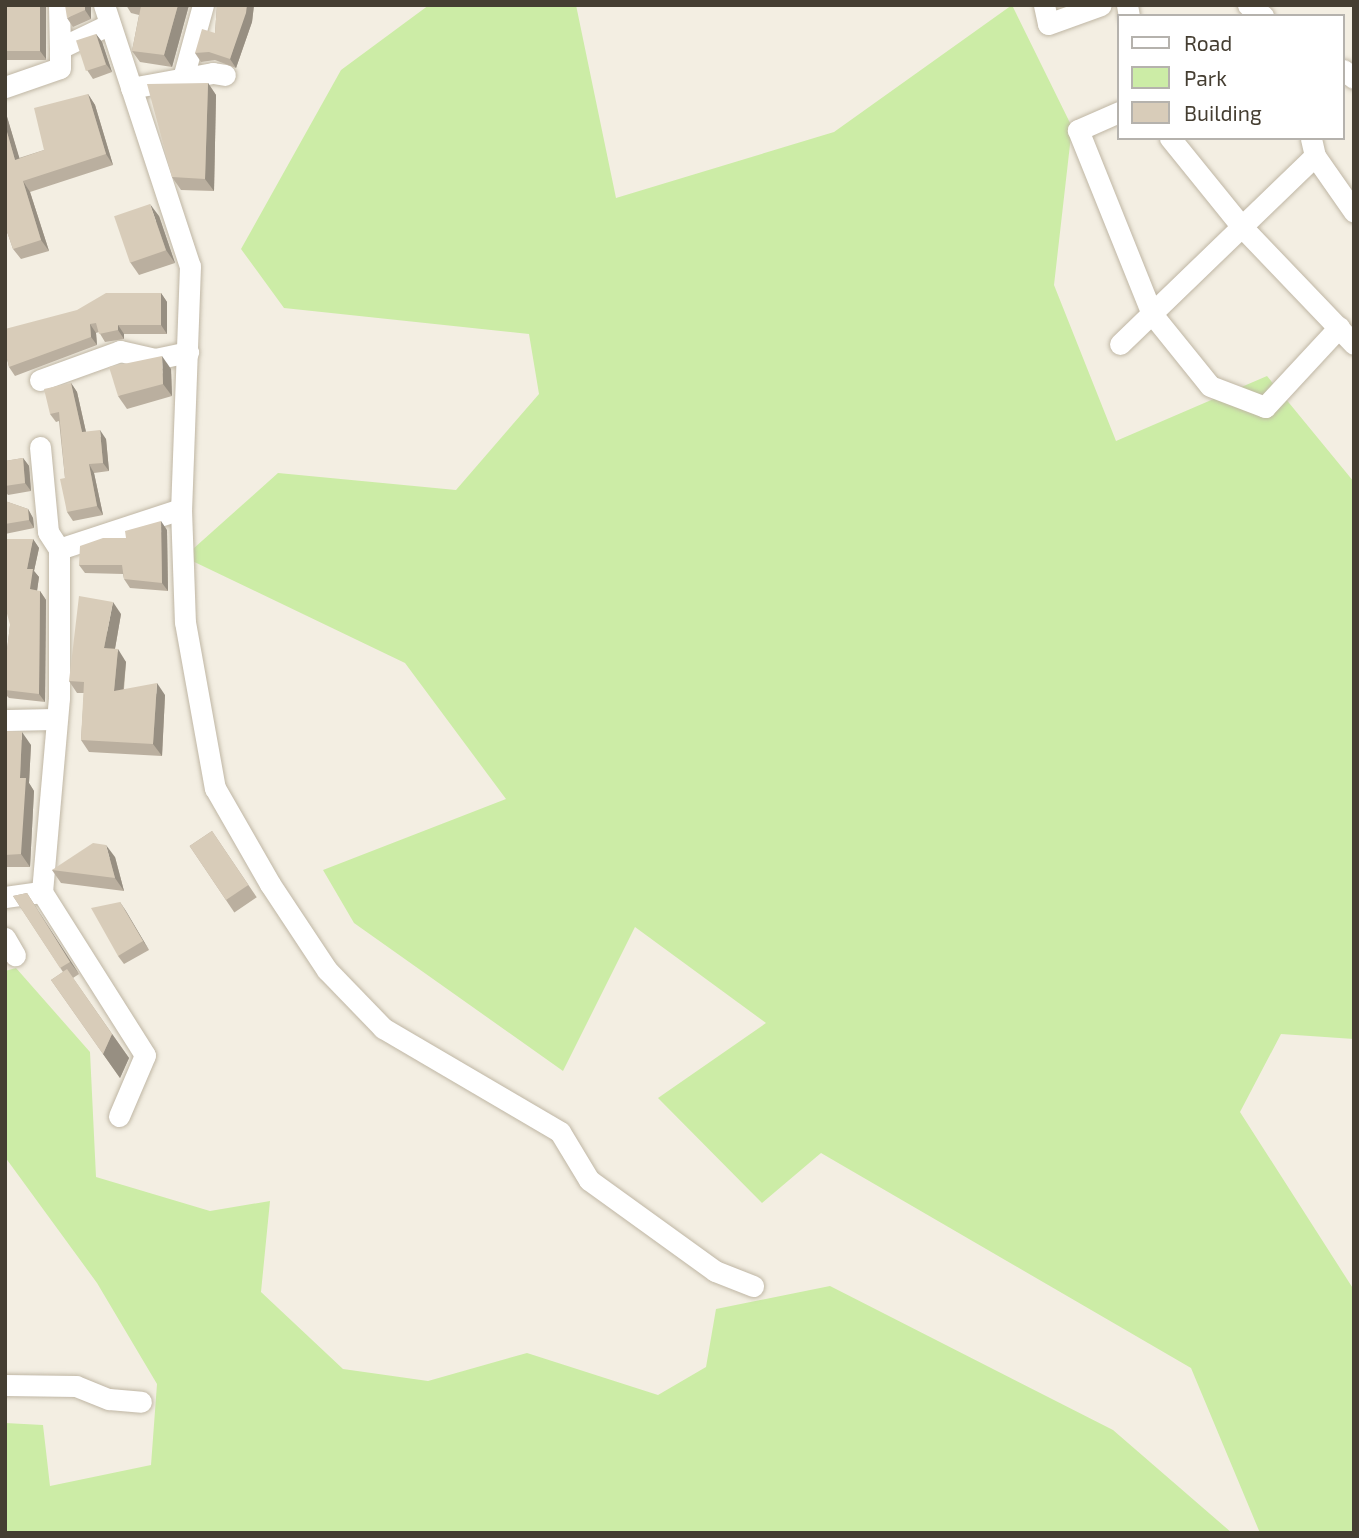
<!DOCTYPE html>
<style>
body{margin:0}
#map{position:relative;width:1359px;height:1538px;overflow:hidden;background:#f3eee2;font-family:"Exo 2",sans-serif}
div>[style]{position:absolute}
.green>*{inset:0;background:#cceca6}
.roads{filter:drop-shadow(0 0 2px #bfb6a4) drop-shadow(0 0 2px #bfb6a4)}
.minor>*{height:21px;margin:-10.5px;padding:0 10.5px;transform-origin:10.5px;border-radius:10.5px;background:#fff}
.wall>*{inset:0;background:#baaf9f;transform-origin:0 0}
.shaded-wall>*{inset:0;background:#978f82}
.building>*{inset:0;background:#d8ccb9;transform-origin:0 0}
span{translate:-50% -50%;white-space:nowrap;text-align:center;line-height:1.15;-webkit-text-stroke:6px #fff;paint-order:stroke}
.frame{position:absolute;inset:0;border:7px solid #453e32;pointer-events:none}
.legend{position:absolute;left:1117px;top:14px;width:228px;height:126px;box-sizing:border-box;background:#fff;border:2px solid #b5b2ad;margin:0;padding:9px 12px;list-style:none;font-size:21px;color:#453e32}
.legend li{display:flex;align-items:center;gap:14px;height:35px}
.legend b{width:35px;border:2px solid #b5b2ad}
</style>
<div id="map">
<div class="green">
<i style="clip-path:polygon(429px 5px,576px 5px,616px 198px,834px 132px,1012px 5px,1072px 127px,1054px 285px,1116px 441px,1267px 376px,1354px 482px,1354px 1039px,1281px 1034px,1240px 1112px,1354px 1290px,1354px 1533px,1260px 1533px,1191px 1368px,821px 1153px,762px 1203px,658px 1098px,766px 1023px,635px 927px,563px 1071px,354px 923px,323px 870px,506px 799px,405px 663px,184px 557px,278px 473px,456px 490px,539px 394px,529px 334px,284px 308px,241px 249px,341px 70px)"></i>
<i style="clip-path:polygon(16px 968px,90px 1052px,96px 1177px,210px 1211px,270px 1201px,261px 1292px,343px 1369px,428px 1381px,527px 1353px,658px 1395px,706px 1367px,716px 1309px,830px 1286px,1113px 1430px,1232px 1533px,5px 1533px,5px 1423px,43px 1425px,50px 1486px,151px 1465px,157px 1384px,97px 1283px,5px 1157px,5px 971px)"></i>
</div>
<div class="roads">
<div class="minor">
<i style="left:59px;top:5px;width:43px;rotate:88.7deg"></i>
<i style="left:60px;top:48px;width:55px;rotate:-25.6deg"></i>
<i style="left:104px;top:5px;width:275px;rotate:71.8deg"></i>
<i style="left:190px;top:266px;width:243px;rotate:92.1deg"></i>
<i style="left:181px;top:509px;width:113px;rotate:88deg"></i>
<i style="left:185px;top:622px;width:169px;rotate:79.8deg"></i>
<i style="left:215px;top:788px;width:111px;rotate:60.2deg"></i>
<i style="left:270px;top:884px;width:103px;rotate:56.5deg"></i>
<i style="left:327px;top:970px;width:81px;rotate:46deg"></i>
<i style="left:383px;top:1028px;width:205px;rotate:30.4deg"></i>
<i style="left:560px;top:1132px;width:56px;rotate:58.9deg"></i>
<i style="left:589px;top:1180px;width:155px;rotate:35.8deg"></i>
<i style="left:715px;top:1271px;width:41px;rotate:21.5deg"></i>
<i style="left:1044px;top:5px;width:19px;rotate:78deg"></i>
<i style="left:1048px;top:24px;width:56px;rotate:-19.7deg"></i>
<i style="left:1127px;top:5px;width:11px;rotate:80deg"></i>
<i style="left:1248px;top:5px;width:19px;rotate:36deg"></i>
<i style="left:1343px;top:70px;width:14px;rotate:36deg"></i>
<i style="left:183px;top:78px;width:76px;rotate:-74.7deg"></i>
<i style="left:5px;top:87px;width:58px;rotate:-19.1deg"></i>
<i style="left:60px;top:68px;width:20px;rotate:-90deg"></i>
<i style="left:131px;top:88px;width:83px;rotate:-10.4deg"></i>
<i style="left:213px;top:73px;width:12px;rotate:9deg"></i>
<i style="left:1119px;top:112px;width:45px;rotate:156.3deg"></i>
<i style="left:1078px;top:130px;width:198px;rotate:68.1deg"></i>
<i style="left:1152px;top:314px;width:92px;rotate:51.1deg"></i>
<i style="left:1210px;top:386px;width:59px;rotate:20.9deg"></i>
<i style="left:1265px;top:407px;width:109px;rotate:-47.2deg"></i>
<i style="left:1170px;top:138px;width:114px;rotate:51deg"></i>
<i style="left:1242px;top:227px;width:162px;rotate:46.3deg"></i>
<i style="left:1315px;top:156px;width:68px;rotate:55.1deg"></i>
<i style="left:1120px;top:344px;width:271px;rotate:-44deg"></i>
<i style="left:1315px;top:156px;width:18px;rotate:-103deg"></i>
<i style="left:40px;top:380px;width:85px;rotate:-19.9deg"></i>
<i style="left:120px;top:351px;width:36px;rotate:13deg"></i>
<i style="left:155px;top:359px;width:34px;rotate:-12deg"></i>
<i style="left:40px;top:447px;width:85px;rotate:84.6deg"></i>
<i style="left:48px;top:532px;width:20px;rotate:57deg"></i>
<i style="left:5px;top:720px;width:51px;rotate:-1.1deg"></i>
<i style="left:5px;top:897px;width:36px;rotate:-8deg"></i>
<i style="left:5px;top:938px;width:20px;rotate:60deg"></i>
<i style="left:119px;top:1116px;width:66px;rotate:-66.9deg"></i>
<i style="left:145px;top:1055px;width:193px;rotate:-122.3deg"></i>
<i style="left:42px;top:892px;width:195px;rotate:-85deg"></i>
<i style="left:59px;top:698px;width:149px;rotate:-90deg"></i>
<i style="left:59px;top:549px;width:128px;rotate:-18.2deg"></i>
<i style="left:5px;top:1385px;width:71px;rotate:0.8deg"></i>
<i style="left:76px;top:1386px;width:35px;rotate:22deg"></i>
<i style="left:109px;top:1399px;width:32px;rotate:5deg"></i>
</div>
</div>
<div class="wall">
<i style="left:5px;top:5px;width:41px;height:55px"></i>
<i style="clip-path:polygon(91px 5px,91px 19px,73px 27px,67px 18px)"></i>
<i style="clip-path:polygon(126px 5px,189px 5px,172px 67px,140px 62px,132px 51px,139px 15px,131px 13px)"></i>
<i style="clip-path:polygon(217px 5px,254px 5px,252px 22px,236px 68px,215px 60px,201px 62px,195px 53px,215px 33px)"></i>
<i style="clip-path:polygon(96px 34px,102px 42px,112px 72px,93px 79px,87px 70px)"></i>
<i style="clip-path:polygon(208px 83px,216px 95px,214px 191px,181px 190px,172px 177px)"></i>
<i style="clip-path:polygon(88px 94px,95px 105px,113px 165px,30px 192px,49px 251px,21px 259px,13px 249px,5px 226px,5px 110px,19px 158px,44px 150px)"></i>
<i style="clip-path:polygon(159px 216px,175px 263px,139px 275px,130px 262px)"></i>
<i style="clip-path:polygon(161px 293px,167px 302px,167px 334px,124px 334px,124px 339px,105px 342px,99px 332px,96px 333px,97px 345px,15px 376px,9px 367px,5px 350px)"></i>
<i style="clip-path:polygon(171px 369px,172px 396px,127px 409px,118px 396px)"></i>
<i style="clip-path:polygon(71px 383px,77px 392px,86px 432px,106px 439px,109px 471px,94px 473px,103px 515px,73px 521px,67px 512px,65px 478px,59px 421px,56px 422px,50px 414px)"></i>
<i style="clip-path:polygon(23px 458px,29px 466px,31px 491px,8px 495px,5px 491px,5px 461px)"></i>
<i style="clip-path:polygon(5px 501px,28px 509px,33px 518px,34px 528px,5px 534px)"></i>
<i style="clip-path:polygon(167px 530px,168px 591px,130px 588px,124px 579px,123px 574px,85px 573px,79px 565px)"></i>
<i style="clip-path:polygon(33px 539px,39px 548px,34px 571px,39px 577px,37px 591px,40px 591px,46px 600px,45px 702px,9px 698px,5px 694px,5px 667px,10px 625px)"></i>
<i style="clip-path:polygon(121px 614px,115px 649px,126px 662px,124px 689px,165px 695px,162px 756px,89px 752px,81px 740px,84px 693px,77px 693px,69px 681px)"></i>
<i style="clip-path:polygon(5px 731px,31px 745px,29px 783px,34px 791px,30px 867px,5px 867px)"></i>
<i style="left:212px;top:831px;width:80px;height:27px;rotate:56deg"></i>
<i style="clip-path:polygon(115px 857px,124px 891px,61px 883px,52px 870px)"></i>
<i style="clip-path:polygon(27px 893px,79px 974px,73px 978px,129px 1058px,120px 1078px,51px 980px,63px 972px,13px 896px)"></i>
<i style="clip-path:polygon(120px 902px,149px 950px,124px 964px,118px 956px)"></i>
</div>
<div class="shaded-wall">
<i style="clip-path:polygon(40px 5px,46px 5px,46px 59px,40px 51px)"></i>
<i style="clip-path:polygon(85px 5px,91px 5px,91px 19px,85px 10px)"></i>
<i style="clip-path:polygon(178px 5px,189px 5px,172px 67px,164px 55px)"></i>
<i style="clip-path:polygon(247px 5px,254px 5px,252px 22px,236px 68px,230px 59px)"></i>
<i style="clip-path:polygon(96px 34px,102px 42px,112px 72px,106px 64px)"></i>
<i style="clip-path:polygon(208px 83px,216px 95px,214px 191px,205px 179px)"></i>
<i style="clip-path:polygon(88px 94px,95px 105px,113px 165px,106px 154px)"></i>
<i style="clip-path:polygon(5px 110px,23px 170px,15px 160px,5px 125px)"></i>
<i style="clip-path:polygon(23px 181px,30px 192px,49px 251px,41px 240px)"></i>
<i style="clip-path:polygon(150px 204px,159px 216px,175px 263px,166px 250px)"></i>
<i style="clip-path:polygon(161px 293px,167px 302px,167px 334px,161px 325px)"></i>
<i style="clip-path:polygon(90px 324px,96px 333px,97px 345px,91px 337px)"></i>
<i style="clip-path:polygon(118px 325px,124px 334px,124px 339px,118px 330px)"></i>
<i style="clip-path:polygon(162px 356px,171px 369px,172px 396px,163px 384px)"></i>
<i style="clip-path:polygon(71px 383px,77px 392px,88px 441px,82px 432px)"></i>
<i style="clip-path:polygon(100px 430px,106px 439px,109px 471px,103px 463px)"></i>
<i style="clip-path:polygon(23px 458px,29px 466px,31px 491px,25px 483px)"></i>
<i style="clip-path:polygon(89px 464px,94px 473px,103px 515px,97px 506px)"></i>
<i style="clip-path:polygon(28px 509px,33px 518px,34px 528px,29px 520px)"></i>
<i style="clip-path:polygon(161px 521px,167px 530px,168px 591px,162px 583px)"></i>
<i style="clip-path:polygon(33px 539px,39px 548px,34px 571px,39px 577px,36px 598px,30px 589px,27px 569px)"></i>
<i style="clip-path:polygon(40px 591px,46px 600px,45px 702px,39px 694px)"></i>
<i style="clip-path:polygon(113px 602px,121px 614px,113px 660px,104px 648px)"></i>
<i style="clip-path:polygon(118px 649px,126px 662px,122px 703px,114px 691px)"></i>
<i style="clip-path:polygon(157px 683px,165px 695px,162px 756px,153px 744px)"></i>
<i style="clip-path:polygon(22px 732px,31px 745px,29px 783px,34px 791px,30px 867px,21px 854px,20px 778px)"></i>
<i style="clip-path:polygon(106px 845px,115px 857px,124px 891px,115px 878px)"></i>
<i style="clip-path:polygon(27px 893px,35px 906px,79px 974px,70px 962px)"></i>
<i style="clip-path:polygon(120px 902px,126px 911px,149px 950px,143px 941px)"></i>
<i style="clip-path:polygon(112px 1034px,129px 1058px,120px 1078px,103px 1054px)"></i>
</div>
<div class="building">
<i style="left:5px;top:5px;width:35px;height:46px"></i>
<i style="clip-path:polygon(65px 5px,85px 5px,85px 10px,67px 18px)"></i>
<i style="clip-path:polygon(138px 5px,178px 5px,164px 55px,132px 51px,141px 6px)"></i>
<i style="clip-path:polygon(217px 5px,247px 5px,246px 13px,230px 59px,209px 52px,195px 53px,202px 29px,215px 33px)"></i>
<i style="left:96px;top:34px;width:32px;height:21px;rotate:72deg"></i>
<i style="clip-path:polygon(208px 83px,205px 179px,172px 177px,147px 84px)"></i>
<i style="clip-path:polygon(88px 94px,106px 154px,23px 181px,41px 240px,13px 249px,5px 226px,5px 125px,15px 160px,44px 150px,34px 108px)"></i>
<i style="left:150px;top:204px;width:49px;height:38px;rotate:71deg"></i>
<i style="clip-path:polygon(106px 293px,161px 293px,161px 325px,118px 325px,118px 330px,99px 334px,96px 323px,90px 324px,91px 337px,9px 367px,5px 350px,5px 329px,77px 310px)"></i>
<i style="clip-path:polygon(162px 356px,163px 384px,118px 396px,109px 367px)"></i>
<i style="clip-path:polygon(71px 383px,82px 432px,100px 430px,103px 463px,89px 464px,97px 506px,67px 512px,60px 479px,65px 478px,59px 412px,50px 414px,44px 389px)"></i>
<i style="clip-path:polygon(23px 458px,25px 483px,5px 486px,5px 461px)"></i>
<i style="clip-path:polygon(5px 501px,28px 509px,29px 520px,5px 524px)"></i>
<i style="clip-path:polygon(161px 521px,162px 583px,124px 579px,122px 565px,79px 565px,80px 546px,103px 538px,126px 538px,125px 531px)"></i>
<i style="clip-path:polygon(5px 539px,33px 539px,27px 569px,33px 569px,30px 589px,40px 591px,39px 694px,5px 690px,5px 667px,10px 625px,5px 606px)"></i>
<i style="clip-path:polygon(79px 596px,113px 602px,104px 648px,118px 649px,114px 691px,157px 683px,153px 744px,81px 740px,84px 682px,69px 681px)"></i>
<i style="clip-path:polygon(5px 731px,22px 732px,20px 778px,26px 778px,21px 854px,5px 855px)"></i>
<i style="left:212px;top:831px;width:65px;height:27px;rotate:56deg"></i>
<i style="clip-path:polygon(93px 843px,106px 845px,115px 878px,52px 870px)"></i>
<i style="clip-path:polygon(27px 893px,70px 962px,60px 968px,13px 896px)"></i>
<i style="clip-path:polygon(120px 902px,143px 941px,118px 956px,91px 908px)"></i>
<i style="clip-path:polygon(67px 969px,112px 1034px,103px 1054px,51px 980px)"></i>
</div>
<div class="frame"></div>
<ul class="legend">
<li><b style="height:9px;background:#fff"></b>Road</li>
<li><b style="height:19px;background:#cceca6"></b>Park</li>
<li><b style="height:19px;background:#d8ccb9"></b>Building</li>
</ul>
</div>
